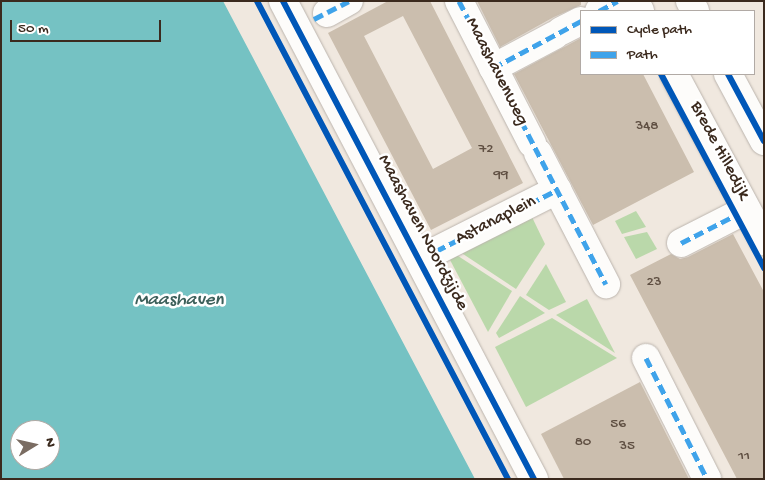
<!DOCTYPE html>
<style>
body{margin:0}
#map{position:relative;width:765px;height:480px;overflow:hidden;background:#f0e8df;font-family:"Gochi Hand",sans-serif}
div>[style]{position:absolute}
.green>*{inset:0;background:#bad8aa}
.water>*{inset:0;background:#75c2c3}
.building>*{inset:0;background:#cbbeae}
.roads{filter:drop-shadow(0 0 1px #bbb4ad) drop-shadow(0 0 1px #bbb4ad)}
.minor>*{height:28px;margin:-14px;padding:0 14px;transform-origin:14px;border-radius:14px;background:#fdfcfa}
.quiet>*{height:5px;margin-top:-2.5px;transform-origin:0;background:repeating-linear-gradient(90deg,#3fa3ea 0 10px,transparent 0 15px)}
.cycleway>*{height:6px;margin:-3px;padding:0 3px;transform-origin:3px;border-radius:3px;background:#0057b8}
span{translate:-50% -50%;white-space:nowrap;text-align:center;line-height:1.15;-webkit-text-stroke:5px #fff;paint-order:stroke}
.number-label{font-size:15px;color:#5f4f42}
.number-label span{-webkit-text-stroke-width:0}
.street-label{font-size:18px;color:#3b2a1e}
.water-label{font-size:19px;color:#3d605b;font-style:italic}
.frame{position:absolute;inset:0;border:2px solid #3b2a1e;pointer-events:none}
.legend{position:absolute;left:580px;top:10px;width:175px;height:65px;box-sizing:border-box;background:#fff;border:1px solid #b1aaa5;margin:0;padding:6px 9px;list-style:none;font-size:15px;color:#3b2a1e}
.legend li{display:flex;align-items:center;gap:10px;height:25px}
.legend b{width:25px;border:1px solid #b1aaa5}
.north{position:absolute;left:10px;top:420px;width:50px;height:50px;box-sizing:border-box;background:#fff;border:1px solid #b1aaa5;border-radius:50%;rotate:81deg;font-size:14px;font-weight:700;line-height:20px;text-align:center;color:#3b2a1e}
.north::after{content:'';display:block;margin:auto;width:18px;height:22px;background:#7a6c62;clip-path:polygon(50% 0,100% 100%,50% 72%,0 100%)}
.scale{position:absolute;left:10px;top:20px;width:151px;height:22px;box-sizing:border-box;border:2px solid #3b2a1e;border-top:0;padding-left:6px;font-size:15px;line-height:18px;white-space:nowrap;color:#3b2a1e;-webkit-text-stroke:4px #fff;paint-order:stroke}
</style>
<div id="map">
<div class="green">
<i style="clip-path:polygon(636px 211px,646px 227px,622px 234px,615px 221px)"></i>
<i style="clip-path:polygon(531px 215px,545px 244px,516px 289px,460px 252px)"></i>
<i style="clip-path:polygon(647px 232px,657px 249px,636px 259px,624px 237px)"></i>
<i style="clip-path:polygon(455px 254px,512px 291px,488px 332px,449px 258px)"></i>
<i style="clip-path:polygon(546px 264px,566px 302px,549px 310px,526px 295px)"></i>
<i style="clip-path:polygon(520px 296px,545px 313px,499px 338px,496px 333px)"></i>
<i style="clip-path:polygon(587px 299px,615px 353px,556px 315px)"></i>
<i style="clip-path:polygon(552px 318px,617px 358px,526px 407px,495px 347px)"></i>
</div>
<div class="water">
<i style="clip-path:polygon(evenodd,1px 1px,223px 1px,475px 479px,1px 479px,1px 1px,20px 430px,50px 430px,50px 460px,20px 460px,20px 430px)"></i>
</div>
<div class="building">
<i style="clip-path:polygon(evenodd,388px 1px,430px 1px,523px 183px,431px 230px,328px 33px,388px 1px,403px 16px,472px 148px,433px 169px,364px 36px,403px 16px)"></i>
<i style="clip-path:polygon(477px 1px,581px 1px,581px 5px,554px 17px,500px 47px)"></i>
<i style="clip-path:polygon(581px 38px,581px 74px,643px 74px,694px 172px,593px 225px,514px 74px)"></i>
<i style="clip-path:polygon(733px 234px,764px 292px,764px 479px,737px 479px,630px 275px,671px 254px,680px 259px,688px 257px)"></i>
<i style="clip-path:polygon(640px 382px,689px 479px,564px 479px,541px 434px)"></i>
</div>
<div class="roads">
<div class="minor">
<i style="left:283px;top:1px;width:540px;rotate:62.3deg"></i>
<i style="left:459px;top:1px;width:160px;rotate:62.8deg"></i>
<i style="left:635px;top:1px;width:11px;rotate:63deg"></i>
<i style="left:690px;top:1px;width:11px;rotate:63deg"></i>
<i style="left:599px;top:11px;width:21px;rotate:-28deg"></i>
<i style="left:327px;top:13px;width:25px;rotate:-29deg"></i>
<i style="left:561px;top:31px;width:22px;rotate:-27deg"></i>
<i style="left:493px;top:68px;width:70px;rotate:-28deg"></i>
<i style="left:674px;top:74px;width:190px;rotate:61.7deg"></i>
<i style="left:728px;top:74px;width:76px;rotate:61.8deg"></i>
<i style="left:538px;top:153px;width:148px;rotate:62.6deg"></i>
<i style="left:681px;top:243px;width:57px;rotate:-27deg"></i>
<i style="left:436px;top:251px;width:136px;rotate:-26.8deg"></i>
<i style="left:646px;top:358px;width:136px;rotate:63.2deg"></i>
</div>
</div>
<div class="quiet">
<i style="left:459px;top:1px;width:319px;rotate:62.6deg"></i>
<i style="left:599px;top:11px;width:21px;rotate:-28deg"></i>
<i style="left:314px;top:19px;width:39px;rotate:-27deg"></i>
<i style="left:493px;top:68px;width:100px;rotate:-28.1deg"></i>
<i style="left:681px;top:243px;width:57px;rotate:-27deg"></i>
<i style="left:436px;top:251px;width:136px;rotate:-26.8deg"></i>
<i style="left:646px;top:358px;width:136px;rotate:63.2deg"></i>
</div>
<div class="cycleway">
<i style="left:257px;top:1px;width:540px;rotate:62.3deg"></i>
<i style="left:283px;top:1px;width:540px;rotate:62.3deg"></i>
<i style="left:661px;top:74px;width:220px;rotate:62deg"></i>
<i style="left:728px;top:74px;width:76px;rotate:61.8deg"></i>
</div>
<div class="number-label">
<span style="left:647px;top:127px">348</span>
<span style="left:486px;top:150px">72</span>
<span style="left:501px;top:176px">99</span>
<span style="left:654px;top:283px">23</span>
<span style="left:618px;top:425px">56</span>
<span style="left:583px;top:443px">80</span>
<span style="left:627px;top:447px">35</span>
<span style="left:744px;top:457px">11</span>
</div>
<div class="street-label">
<span style="left:496px;top:72px;rotate:63deg">Maashavenweg</span>
<span style="left:719px;top:151px;rotate:62deg">Brede Hilledijk</span>
<span style="left:496px;top:221px;rotate:-27deg">Astanaplein</span>
<span style="left:422px;top:233px;rotate:62deg">Maashaven Noordzijde</span>
</div>
<div class="water-label">
<span style="left:179px;top:301px">Maashaven</span>
</div>
<div class="frame"></div>
<ul class="legend">
<li><b style="height:6px;background:#0057b8"></b>Cycle path</li>
<li><b style="height:6px;background:#3fa3ea"></b>Path</li>
</ul>
<div class="north">N</div>
<div class="scale">50 m</div>
</div>
